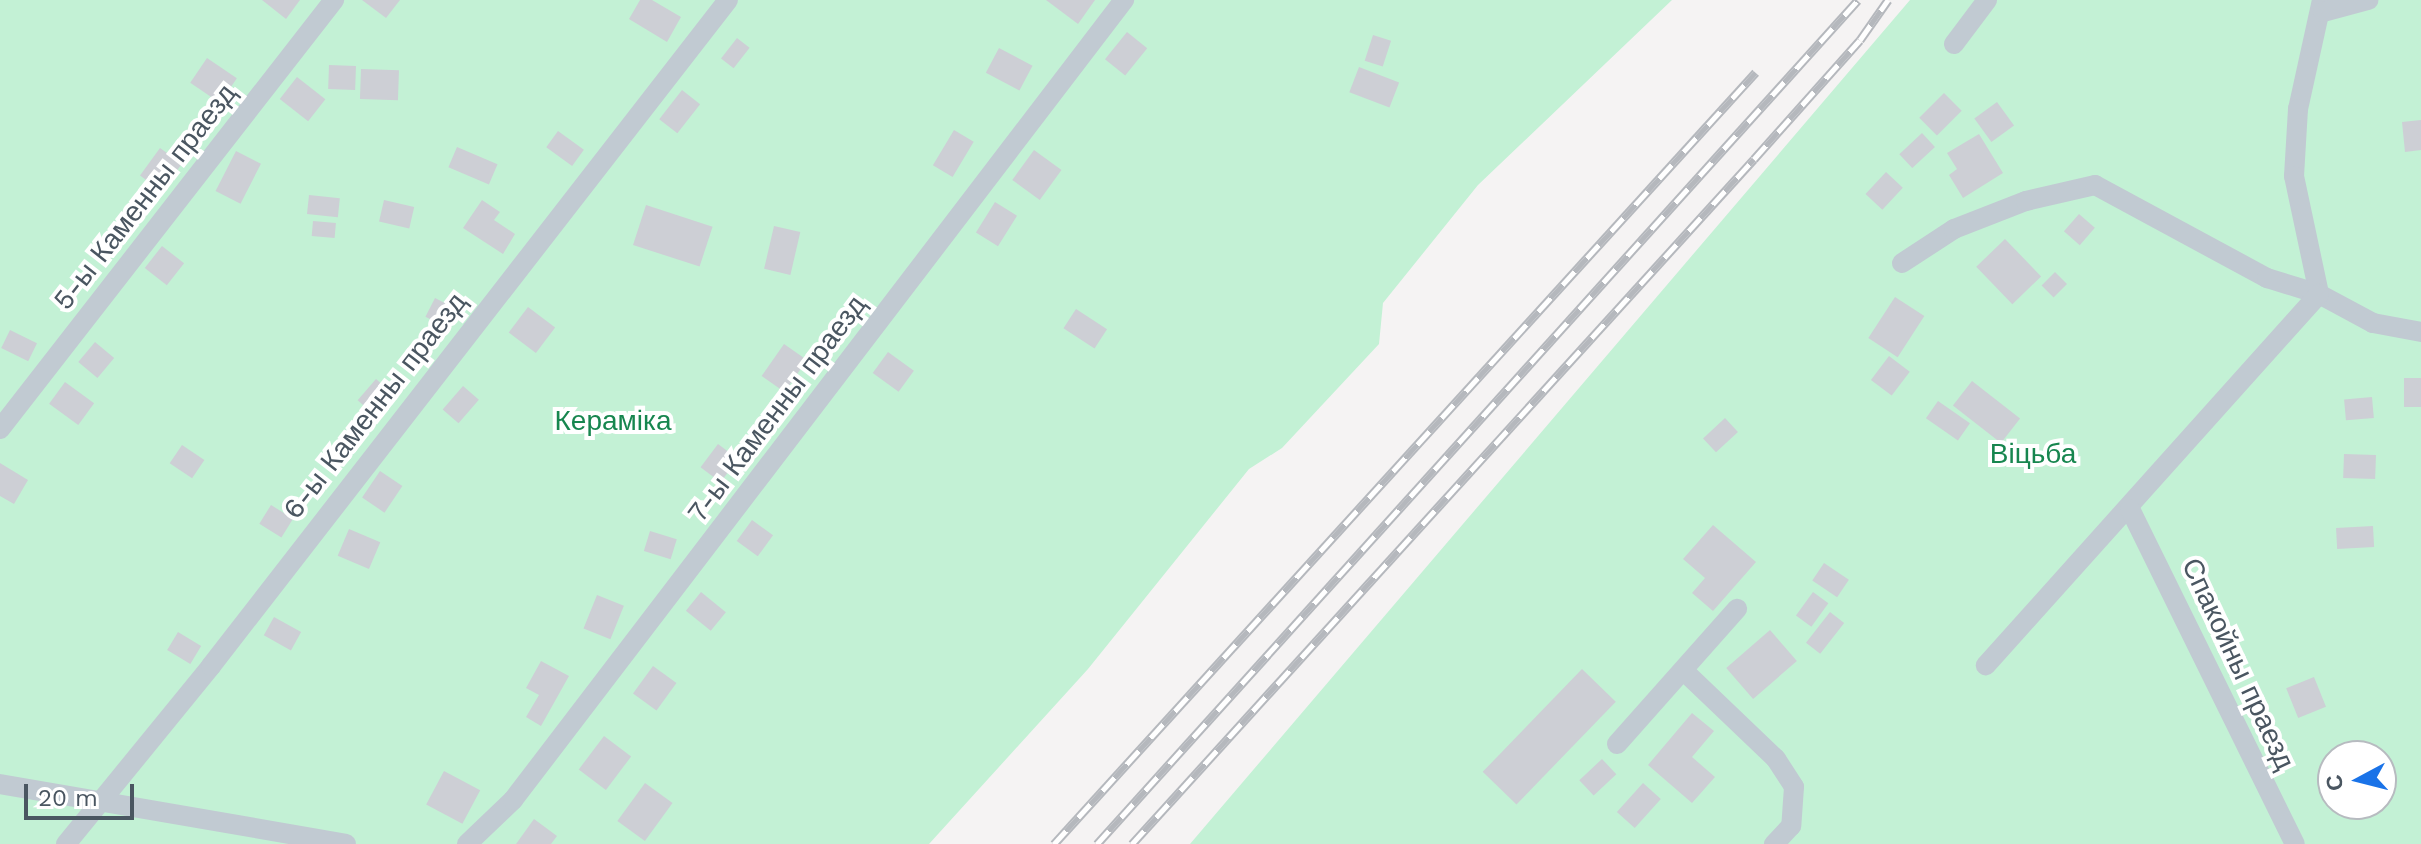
<!DOCTYPE html>
<meta charset="utf-8">
<style>
body{margin:0}
#map{position:relative;width:2421px;height:844px;overflow:hidden;background:#f5f3f3;font-family:"Work Sans",sans-serif}
div>[style]{position:absolute}
.green>*{inset:0;background:#c3f1d5}
.building>*{inset:0;background:#cdcfd5;transform-origin:0 0}
.service>*{height:20px;margin:-10px;padding:0 10px;transform-origin:10px;border-radius:10px;background:#c1cad2}
.rail>*{height:9px;margin-top:-4.5px;transform-origin:0;background:repeating-linear-gradient(90deg,#fff 0 18px,#b5b8bd 0 36px);box-sizing:border-box;border-block:2px solid #b5b8bd}
span{translate:-50% -50%;white-space:nowrap;text-align:center;line-height:1.15;-webkit-text-stroke:8px #fff;paint-order:stroke}
.street-label{font-size:28px;color:#4a5661}
.park-label{font-size:28px;color:#17864f}
.north{position:absolute;left:2317px;top:740px;width:80px;height:80px;box-sizing:border-box;background:#fff;border:2px solid #b7bbc0;border-radius:50%;rotate:263deg;font-size:22px;font-weight:700;line-height:32px;text-align:center;color:#4a5661}
.north::after{content:'';display:block;margin:auto;width:28px;height:36px;background:#1a73e8;clip-path:polygon(50% 0,100% 100%,50% 72%,0 100%)}
.scale{position:absolute;left:24px;top:784px;width:110px;height:36px;box-sizing:border-box;border:4px solid #4a5661;border-top:0;padding-left:10px;font-size:24px;line-height:28px;white-space:nowrap;color:#4a5661;-webkit-text-stroke:6px #fff;paint-order:stroke}
</style>
<div id="map">
<div class="green">
<i style="clip-path:polygon(0 0,1672px 0,1478px 185px,1383px 303px,1379px 344px,1282px 448px,1249px 469px,1088px 669px,929px 844px,0 844px)"></i>
<i style="clip-path:polygon(evenodd,1910px 0,2421px 0,2421px 844px,1190px 844px,1910px 0,2333px 756px,2381px 756px,2381px 804px,2333px 804px,2333px 756px)"></i>
</div>
<div class="building">
<i style="clip-path:polygon(262px 0,300px 0,286px 19px)"></i>
<i style="clip-path:polygon(362px 0,400px 0,386px 18px)"></i>
<i style="clip-path:polygon(640px 0,652px 0,681px 17px,667px 42px,629px 19px)"></i>
<i style="clip-path:polygon(1046px 0,1095px 0,1078px 24px)"></i>
<i style="left:1127px;top:32px;width:26px;height:35px;rotate:39deg"></i>
<i style="left:1373px;top:35px;width:19px;height:27px;rotate:18deg"></i>
<i style="left:737px;top:38px;width:16px;height:26px;rotate:38deg"></i>
<i style="left:999px;top:48px;width:38px;height:28px;rotate:28deg"></i>
<i style="left:207px;top:58px;width:36px;height:30px;rotate:34deg"></i>
<i style="left:329px;top:65px;width:27px;height:24px;rotate:2deg"></i>
<i style="left:1359px;top:67px;width:43px;height:27px;rotate:21deg"></i>
<i style="left:361px;top:69px;width:38px;height:30px;rotate:2deg"></i>
<i style="left:297px;top:77px;width:36px;height:28px;rotate:38deg"></i>
<i style="left:682px;top:90px;width:23px;height:37px;rotate:38deg"></i>
<i style="left:1944px;top:93px;width:25px;height:35px;rotate:45deg"></i>
<i style="left:1997px;top:102px;width:29px;height:28px;rotate:54deg"></i>
<i style="clip-path:polygon(2421px 120px,2421px 150px,2405px 152px,2402px 122px)"></i>
<i style="left:954px;top:130px;width:23px;height:41px;rotate:31deg"></i>
<i style="left:558px;top:131px;width:32px;height:20px;rotate:36deg"></i>
<i style="left:1922px;top:133px;width:19px;height:31px;rotate:47deg"></i>
<i style="clip-path:polygon(1979px 134px,2003px 173px,1963px 198px,1949px 175px,1957px 169px,1947px 153px)"></i>
<i style="left:457px;top:147px;width:44px;height:22px;rotate:23deg"></i>
<i style="left:160px;top:148px;width:27px;height:34px;rotate:36deg"></i>
<i style="left:1034px;top:150px;width:34px;height:37px;rotate:36deg"></i>
<i style="left:236px;top:151px;width:28px;height:45px;rotate:27deg"></i>
<i style="left:1886px;top:172px;width:23px;height:30px;rotate:43deg"></i>
<i style="left:309px;top:195px;width:31px;height:19px;rotate:6deg"></i>
<i style="left:384px;top:200px;width:31px;height:22px;rotate:13deg"></i>
<i style="clip-path:polygon(482px 200px,500px 212px,494px 220px,515px 234px,503px 254px,463px 228px)"></i>
<i style="left:995px;top:202px;width:26px;height:36px;rotate:32deg"></i>
<i style="left:646px;top:205px;width:70px;height:42px;rotate:18deg"></i>
<i style="left:2079px;top:214px;width:21px;height:23px;rotate:41deg"></i>
<i style="left:313px;top:221px;width:23px;height:15px;rotate:5deg"></i>
<i style="left:774px;top:226px;width:27px;height:44px;rotate:13deg"></i>
<i style="left:2005px;top:239px;width:52px;height:40px;rotate:46deg"></i>
<i style="left:162px;top:246px;width:28px;height:28px;rotate:38deg"></i>
<i style="left:2055px;top:272px;width:17px;height:19px;rotate:45deg"></i>
<i style="left:1895px;top:297px;width:35px;height:49px;rotate:33deg"></i>
<i style="left:435px;top:298px;width:27px;height:21px;rotate:27deg"></i>
<i style="left:528px;top:307px;width:34px;height:32px;rotate:37deg"></i>
<i style="left:1076px;top:309px;width:37px;height:23px;rotate:33deg"></i>
<i style="left:10px;top:330px;width:30px;height:20px;rotate:26deg"></i>
<i style="left:95px;top:342px;width:25px;height:26px;rotate:40deg"></i>
<i style="left:784px;top:344px;width:28px;height:39px;rotate:35deg"></i>
<i style="left:888px;top:352px;width:32px;height:26px;rotate:36deg"></i>
<i style="left:1889px;top:356px;width:26px;height:30px;rotate:37deg"></i>
<i style="left:2421px;top:378px;width:29px;height:17px;rotate:90deg"></i>
<i style="left:376px;top:379px;width:21px;height:28px;rotate:41deg"></i>
<i style="left:1972px;top:381px;width:61px;height:31px;rotate:38deg"></i>
<i style="left:65px;top:382px;width:36px;height:27px;rotate:36deg"></i>
<i style="left:463px;top:386px;width:21px;height:31px;rotate:41deg"></i>
<i style="left:2372px;top:397px;width:21px;height:28px;rotate:85deg"></i>
<i style="left:1938px;top:401px;width:39px;height:21px;rotate:35deg"></i>
<i style="left:1725px;top:418px;width:19px;height:30px;rotate:47deg"></i>
<i style="left:718px;top:444px;width:25px;height:29px;rotate:37deg"></i>
<i style="left:182px;top:445px;width:27px;height:22px;rotate:34deg"></i>
<i style="left:2344px;top:454px;width:32px;height:24px;rotate:2deg"></i>
<i style="clip-path:polygon(0 463px,28px 480px,14px 504px,0 496px)"></i>
<i style="left:380px;top:471px;width:27px;height:32px;rotate:34deg"></i>
<i style="left:271px;top:505px;width:26px;height:22px;rotate:32deg"></i>
<i style="left:752px;top:520px;width:26px;height:26px;rotate:36deg"></i>
<i style="clip-path:polygon(1713px 525px,1756px 562px,1713px 611px,1692px 593px,1705px 578px,1683px 559px)"></i>
<i style="left:2373px;top:526px;width:21px;height:37px;rotate:87deg"></i>
<i style="left:349px;top:529px;width:34px;height:29px;rotate:23deg"></i>
<i style="left:650px;top:531px;width:28px;height:21px;rotate:17deg"></i>
<i style="left:1824px;top:563px;width:30px;height:21px;rotate:34deg"></i>
<i style="left:701px;top:592px;width:32px;height:24px;rotate:39deg"></i>
<i style="left:1813px;top:592px;width:19px;height:29px;rotate:36deg"></i>
<i style="left:597px;top:595px;width:29px;height:36px;rotate:22deg"></i>
<i style="left:1830px;top:612px;width:18px;height:39px;rotate:38deg"></i>
<i style="left:274px;top:617px;width:31px;height:21px;rotate:29deg"></i>
<i style="left:1770px;top:630px;width:41px;height:58px;rotate:49deg"></i>
<i style="left:178px;top:632px;width:27px;height:21px;rotate:31deg"></i>
<i style="clip-path:polygon(541px 661px,569px 676px,541px 726px,526px 717px,539px 695px,526px 688px)"></i>
<i style="left:653px;top:666px;width:29px;height:34px;rotate:36deg"></i>
<i style="left:1582px;top:669px;width:47px;height:143px;rotate:44deg"></i>
<i style="left:2314px;top:677px;width:32px;height:30px;rotate:68deg"></i>
<i style="clip-path:polygon(1692px 713px,1714px 731px,1692px 757px,1715px 777px,1692px 803px,1648px 765px)"></i>
<i style="left:604px;top:736px;width:34px;height:42px;rotate:37deg"></i>
<i style="left:1602px;top:759px;width:21px;height:31px;rotate:47deg"></i>
<i style="left:444px;top:771px;width:41px;height:38px;rotate:28deg"></i>
<i style="left:645px;top:783px;width:34px;height:47px;rotate:36deg"></i>
<i style="left:1643px;top:783px;width:24px;height:39px;rotate:42deg"></i>
<i style="clip-path:polygon(534px 819px,557px 836px,551px 844px,516px 844px)"></i>
</div>
<div class="service">
<i style="left:2322px;top:0;width:112px;rotate:102.4deg"></i>
<i style="left:2298px;top:109px;width:67px;rotate:93.4deg"></i>
<i style="left:2294px;top:176px;width:121px;rotate:78deg"></i>
<i style="left:2319px;top:294px;width:61px;rotate:28.2deg"></i>
<i style="left:2373px;top:323px;width:49px;rotate:10.6deg"></i>
<i style="left:2323px;top:12px;width:47px;rotate:-14.9deg"></i>
<i style="left:1954px;top:44px;width:55px;rotate:-53.1deg"></i>
<i style="left:1902px;top:263px;width:62px;rotate:-33.2deg"></i>
<i style="left:1954px;top:229px;width:77px;rotate:-21.3deg"></i>
<i style="left:2026px;top:201px;width:71px;rotate:-13.1deg"></i>
<i style="left:2095px;top:185px;width:196px;rotate:28.4deg"></i>
<i style="left:2267px;top:278px;width:54px;rotate:17.1deg"></i>
<i style="left:2319px;top:294px;width:499px;rotate:131.9deg"></i>
<i style="left:0;top:429px;width:544px;rotate:-52.1deg"></i>
<i style="left:2130px;top:509px;width:373px;rotate:63.8deg"></i>
<i style="left:1684px;top:671px;width:127px;rotate:43.7deg"></i>
<i style="left:1776px;top:759px;width:33px;rotate:57deg"></i>
<i style="left:1794px;top:787px;width:39px;rotate:94deg"></i>
<i style="left:1791px;top:826px;width:25px;rotate:133deg"></i>
<i style="left:1617px;top:744px;width:181px;rotate:-48.4deg"></i>
<i style="left:0;top:784px;width:351px;rotate:9.8deg"></i>
<i style="left:66px;top:844px;width:230px;rotate:-50.8deg"></i>
<i style="left:211px;top:666px;width:843px;rotate:-52.18deg"></i>
<i style="left:467px;top:844px;width:64px;rotate:-43.7deg"></i>
<i style="left:513px;top:800px;width:1007px;rotate:-52.63deg"></i>
</div>
<div class="rail">
<i style="left:1054px;top:844px;width:1043px;rotate:-47.72deg"></i>
<i style="left:1097px;top:844px;width:1136px;rotate:-47.96deg"></i>
<i style="left:1132px;top:844px;width:925px;rotate:-47.76deg"></i>
<i style="left:1754px;top:159px;width:159px;rotate:-48.3deg"></i>
<i style="left:1860px;top:40px;width:49px;rotate:-55deg"></i>
</div>
<div class="street-label">
<span style="left:145px;top:197px;rotate:-52deg">5-ы Каменны праезд</span>
<span style="left:375px;top:406px;rotate:-52deg">6-ы Каменны праезд</span>
<span style="left:777px;top:409px;rotate:-53deg">7-ы Каменны праезд</span>
<span style="left:2238px;top:664px;rotate:65deg">Спакойны праезд</span>
</div>
<div class="park-label">
<span style="left:613px;top:421px">Кераміка</span>
<span style="left:2033px;top:454px">Віцьба</span>
</div>
<div class="north">С</div>
<div class="scale">20 m</div>
</div>
